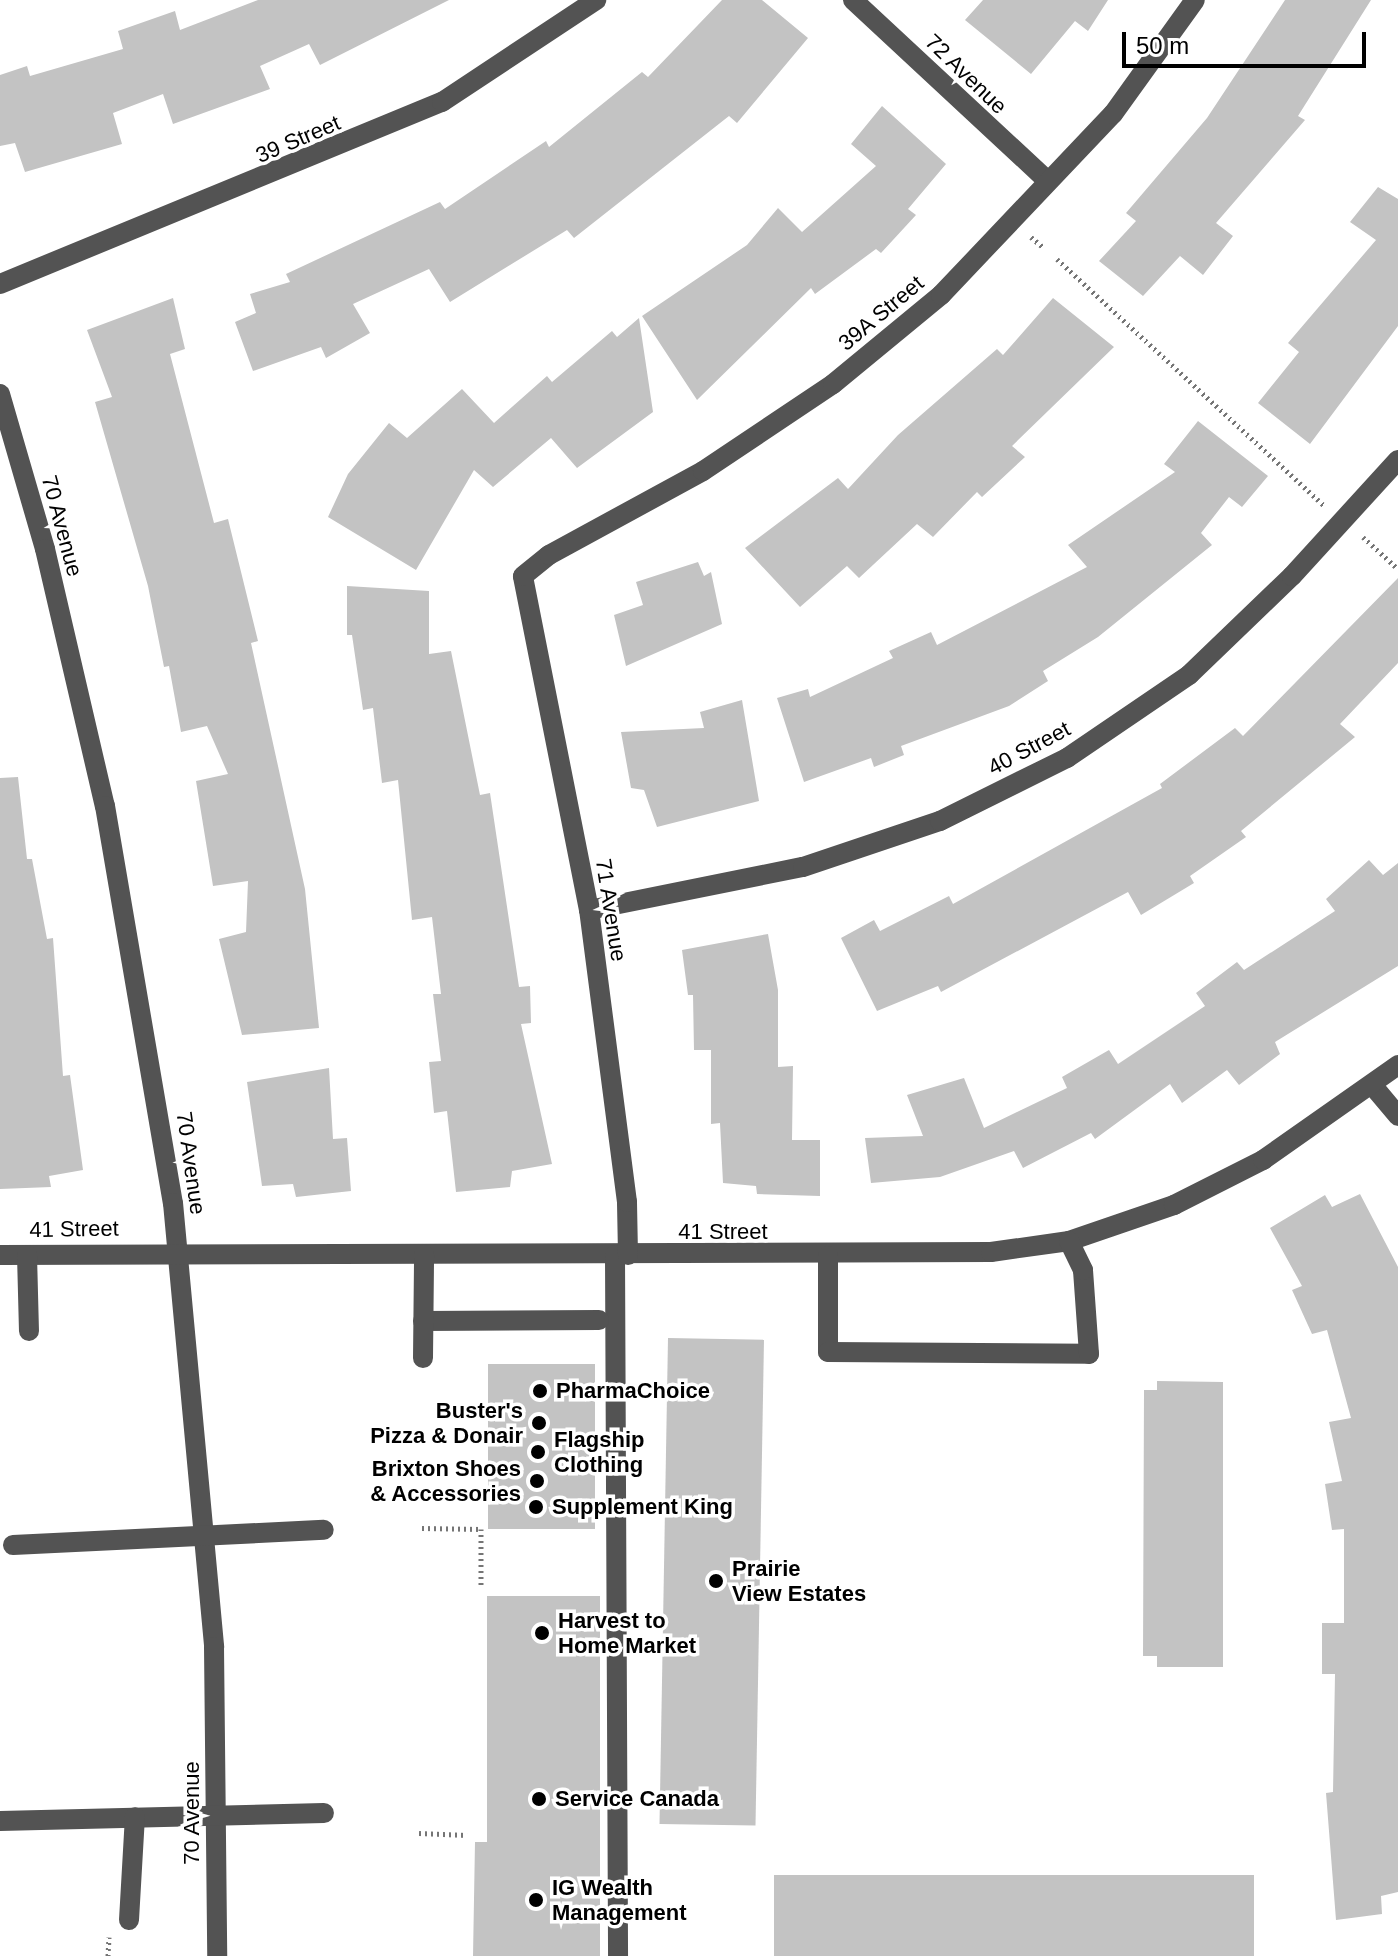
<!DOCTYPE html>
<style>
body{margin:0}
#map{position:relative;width:1398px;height:1956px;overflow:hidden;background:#fff;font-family:Arial,sans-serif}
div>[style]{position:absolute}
.building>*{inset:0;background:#c3c3c3;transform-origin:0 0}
.path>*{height:5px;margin-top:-2.5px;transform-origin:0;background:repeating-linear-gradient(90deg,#757575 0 2px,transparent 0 6px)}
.minor>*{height:20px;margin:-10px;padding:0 10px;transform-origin:10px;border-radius:10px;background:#535353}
.dots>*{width:22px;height:22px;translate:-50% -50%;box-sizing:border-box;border:4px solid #fff;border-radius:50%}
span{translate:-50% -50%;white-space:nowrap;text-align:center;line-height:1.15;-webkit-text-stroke:7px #fff;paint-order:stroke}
.street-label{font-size:22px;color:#000}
.poi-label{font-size:22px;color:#000;font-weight:700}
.left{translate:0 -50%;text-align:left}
.right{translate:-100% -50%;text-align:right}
.scale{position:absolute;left:1122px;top:32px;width:244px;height:36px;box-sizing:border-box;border:4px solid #000;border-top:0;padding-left:10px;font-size:24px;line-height:28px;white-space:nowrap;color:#000;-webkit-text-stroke:6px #fff;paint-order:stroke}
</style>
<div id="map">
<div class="building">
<i style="clip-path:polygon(258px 0,449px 0,320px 65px,309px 44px,260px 66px,270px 89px,173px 124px,163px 94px,113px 113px,122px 144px,25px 172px,15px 143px,0 146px,0 75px,27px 66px,30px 76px,123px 49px,118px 31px,175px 11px,180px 30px)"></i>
<i style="clip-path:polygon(722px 0,762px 0,808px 38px,737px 123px,729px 116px,574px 238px,567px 230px,450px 302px,429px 269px,353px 304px,370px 333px,326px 358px,321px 347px,253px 371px,235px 322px,256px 313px,250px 294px,290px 282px,286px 274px,440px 202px,445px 209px,546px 141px,549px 147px,642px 72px,648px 77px)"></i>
<i style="clip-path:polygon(983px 0,1108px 0,1088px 31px,1075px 21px,1031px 74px,965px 20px)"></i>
<i style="clip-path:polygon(1285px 0,1371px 0,1298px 116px,1305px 120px,1216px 223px,1233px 236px,1203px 275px,1180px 256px,1143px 296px,1099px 261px,1136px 221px,1126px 213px,1207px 118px)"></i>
<i style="clip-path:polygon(882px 106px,946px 164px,908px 209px,916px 215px,881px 253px,876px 249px,815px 294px,811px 288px,697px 400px,642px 316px,747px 245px,778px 208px,802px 232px,876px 166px,851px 144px)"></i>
<i style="clip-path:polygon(1378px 187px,1398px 199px,1398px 326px,1310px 444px,1258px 403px,1299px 352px,1288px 343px,1376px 240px,1350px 222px)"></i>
<i style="clip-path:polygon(173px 298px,185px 349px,170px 354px,214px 523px,228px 519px,258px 641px,251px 643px,305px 889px,319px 1028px,242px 1035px,219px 939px,246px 932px,248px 881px,213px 886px,196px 781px,228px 774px,207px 726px,181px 732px,169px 666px,164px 667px,148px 586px,95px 402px,112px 397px,87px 330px)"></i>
<i style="clip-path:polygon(1053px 298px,1114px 347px,1012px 446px,1025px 457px,982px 497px,977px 492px,933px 537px,917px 524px,859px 578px,847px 566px,800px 607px,745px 548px,838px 478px,848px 489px,898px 435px,997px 349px,1003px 355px)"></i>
<i style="clip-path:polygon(639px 318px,653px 412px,577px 468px,551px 438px,493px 487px,474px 470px,416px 570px,328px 517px,348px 474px,389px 423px,407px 438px,462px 389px,494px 423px,547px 376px,552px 382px,612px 331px,617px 337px)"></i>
<i style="clip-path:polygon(1198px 421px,1268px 476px,1242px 507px,1229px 497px,1201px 533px,1212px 545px,1098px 637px,1043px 671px,1048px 681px,1009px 706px,901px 746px,904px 755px,874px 767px,871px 758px,804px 782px,777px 698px,808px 689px,810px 697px,893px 658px,889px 651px,931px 632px,937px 645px,1087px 567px,1068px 545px,1175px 472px,1164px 464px)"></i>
<i style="clip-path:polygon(698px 562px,704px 576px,711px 572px,722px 624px,626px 666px,614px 615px,643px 605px,636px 582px)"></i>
<i style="clip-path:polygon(1398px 578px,1398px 663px,1340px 724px,1355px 737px,1241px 831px,1246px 837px,1190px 876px,1194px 883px,1141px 915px,1128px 892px,941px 992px,938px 986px,877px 1011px,841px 938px,874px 920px,880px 931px,949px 896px,953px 904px,1162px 788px,1160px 784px,1235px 728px,1243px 736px)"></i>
<i style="clip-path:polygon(347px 586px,429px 591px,429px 654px,451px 651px,480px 795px,490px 793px,519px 987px,530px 986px,531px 1023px,521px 1024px,552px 1164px,512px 1171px,510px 1187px,456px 1192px,447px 1111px,434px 1113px,429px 1062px,441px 1061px,433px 994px,441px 994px,432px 917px,412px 920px,398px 780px,382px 783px,373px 708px,363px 710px,352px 635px,347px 635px)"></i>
<i style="clip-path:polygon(742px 700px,759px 801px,657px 827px,644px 790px,631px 788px,621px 732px,704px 728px,700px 712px)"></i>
<i style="clip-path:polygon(18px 777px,27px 859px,32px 859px,47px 939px,53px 938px,63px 1076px,70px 1075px,83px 1170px,49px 1176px,51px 1187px,0 1189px,0 778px)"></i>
<i style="clip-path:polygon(1369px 860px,1383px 875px,1398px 863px,1398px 966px,1275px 1042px,1280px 1054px,1239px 1085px,1227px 1070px,1182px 1103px,1170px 1084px,1095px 1139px,1091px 1133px,1023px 1168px,1014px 1151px,940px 1177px,871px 1183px,865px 1138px,923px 1136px,907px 1095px,964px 1078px,984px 1128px,1067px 1088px,1062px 1077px,1109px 1050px,1118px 1064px,1205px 1006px,1196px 993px,1237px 962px,1244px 970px,1335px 911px,1326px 899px)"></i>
<i style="clip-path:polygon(768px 934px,778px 990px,778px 1067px,793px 1066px,792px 1140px,820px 1140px,820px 1196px,757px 1194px,756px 1186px,723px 1183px,720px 1123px,711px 1124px,711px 1050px,694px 1050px,693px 995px,688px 995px,682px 950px)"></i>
<i style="clip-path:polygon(329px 1068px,333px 1139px,347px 1138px,351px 1191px,296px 1197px,293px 1184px,262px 1186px,247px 1082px)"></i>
<i style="clip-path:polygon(1360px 1194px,1398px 1267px,1398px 1892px,1381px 1896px,1382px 1914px,1336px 1920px,1326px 1793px,1333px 1792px,1335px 1674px,1322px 1674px,1322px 1623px,1344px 1623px,1344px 1529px,1332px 1530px,1325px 1484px,1342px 1481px,1329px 1422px,1351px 1418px,1327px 1330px,1312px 1334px,1292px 1290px,1302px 1286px,1270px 1228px,1325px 1195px,1332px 1207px)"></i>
<i style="left:668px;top:1338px;width:96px;height:486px;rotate:1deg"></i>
<i style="left:488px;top:1364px;width:107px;height:165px"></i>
<i style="clip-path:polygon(1157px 1381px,1223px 1382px,1223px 1667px,1157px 1667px,1157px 1656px,1143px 1656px,1144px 1390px,1157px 1390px)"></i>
<i style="clip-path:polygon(487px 1596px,600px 1596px,600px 1956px,473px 1956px,475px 1842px,487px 1842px)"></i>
<i style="left:774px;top:1875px;width:480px;height:81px"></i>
</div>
<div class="path">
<i style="left:1031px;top:237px;width:16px;rotate:40deg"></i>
<i style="left:1057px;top:259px;width:364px;rotate:42.7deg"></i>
<i style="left:1363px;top:537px;width:47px;rotate:42.4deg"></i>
<i style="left:422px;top:1528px;width:59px;rotate:1deg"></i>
<i style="left:481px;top:1529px;width:57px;rotate:90deg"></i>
<i style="left:419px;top:1833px;width:48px;rotate:2.4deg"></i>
<i style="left:108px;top:1956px;width:19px;rotate:-87deg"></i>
</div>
<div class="minor">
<i style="left:853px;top:0;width:266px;rotate:42.9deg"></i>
<i style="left:0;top:284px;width:478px;rotate:-22.4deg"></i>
<i style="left:442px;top:102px;width:185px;rotate:-33.5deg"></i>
<i style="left:0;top:394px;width:161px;rotate:73.8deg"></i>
<i style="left:45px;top:549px;width:264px;rotate:76.9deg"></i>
<i style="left:105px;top:806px;width:403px;rotate:80.3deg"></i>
<i style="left:173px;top:1203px;width:446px;rotate:84.7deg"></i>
<i style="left:214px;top:1647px;width:309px;rotate:89.4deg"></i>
<i style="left:589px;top:910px;width:218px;rotate:-11.4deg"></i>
<i style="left:803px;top:867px;width:145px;rotate:-18.6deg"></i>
<i style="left:940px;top:821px;width:142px;rotate:-26.4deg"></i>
<i style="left:1067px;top:758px;width:148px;rotate:-34.2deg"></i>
<i style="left:1189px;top:675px;width:143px;rotate:-43.9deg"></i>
<i style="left:1292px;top:576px;width:157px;rotate:-47.6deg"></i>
<i style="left:1373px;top:1086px;width:39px;rotate:50deg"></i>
<i style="left:0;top:1255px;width:991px;rotate:-0.17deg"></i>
<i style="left:991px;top:1252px;width:79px;rotate:-8deg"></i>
<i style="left:1069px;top:1241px;width:111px;rotate:-18.9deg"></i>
<i style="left:1174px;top:1205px;width:100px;rotate:-26.8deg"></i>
<i style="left:1263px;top:1160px;width:165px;rotate:-35.1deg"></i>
<i style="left:27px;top:1255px;width:76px;rotate:88.5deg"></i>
<i style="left:615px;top:1255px;width:701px;rotate:89.75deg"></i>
<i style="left:628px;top:1255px;width:53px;rotate:-91.1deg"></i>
<i style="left:627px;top:1202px;width:294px;rotate:-97.4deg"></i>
<i style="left:589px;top:910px;width:340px;rotate:-101.2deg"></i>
<i style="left:523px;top:576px;width:33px;rotate:-39deg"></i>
<i style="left:549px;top:555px;width:175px;rotate:-28.6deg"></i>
<i style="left:703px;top:471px;width:156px;rotate:-33.8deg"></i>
<i style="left:833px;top:384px;width:140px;rotate:-39.5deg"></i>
<i style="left:941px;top:295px;width:250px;rotate:-46.5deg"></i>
<i style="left:1113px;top:114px;width:140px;rotate:-54.3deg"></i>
<i style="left:828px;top:1256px;width:96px;rotate:90deg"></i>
<i style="left:828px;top:1352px;width:261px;rotate:0.4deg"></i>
<i style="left:1089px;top:1354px;width:84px;rotate:-94.1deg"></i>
<i style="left:1083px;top:1270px;width:32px;rotate:-116deg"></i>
<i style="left:423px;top:1321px;width:176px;rotate:-0.3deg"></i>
<i style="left:423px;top:1358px;width:103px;rotate:-89.4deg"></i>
<i style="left:13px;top:1545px;width:311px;rotate:-2.8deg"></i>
<i style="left:0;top:1821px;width:324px;rotate:-1.4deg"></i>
<i style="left:129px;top:1920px;width:103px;rotate:-86.7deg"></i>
</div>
<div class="dots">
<i style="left:540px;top:1391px;background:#000"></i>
<i style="left:539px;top:1423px;background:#000"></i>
<i style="left:538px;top:1452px;background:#000"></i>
<i style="left:537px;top:1481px;background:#000"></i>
<i style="left:536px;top:1507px;background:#000"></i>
<i style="left:716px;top:1581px;background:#000"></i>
<i style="left:542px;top:1633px;background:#000"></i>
<i style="left:539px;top:1799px;background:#000"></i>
<i style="left:536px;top:1900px;background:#000"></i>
</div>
<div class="street-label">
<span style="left:966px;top:74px;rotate:44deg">72 Avenue</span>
<span style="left:298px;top:139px;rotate:-23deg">39 Street</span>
<span style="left:881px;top:313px;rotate:-40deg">39A Street</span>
<span style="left:62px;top:526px;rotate:75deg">70 Avenue</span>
<span style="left:1029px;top:748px;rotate:-28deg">40 Street</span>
<span style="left:611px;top:910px;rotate:81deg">71 Avenue</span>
<span style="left:191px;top:1163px;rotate:82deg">70 Avenue</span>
<span style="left:74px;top:1229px;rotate:-1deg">41 Street</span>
<span style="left:723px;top:1232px">41 Street</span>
<span style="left:192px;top:1813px;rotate:-90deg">70 Avenue</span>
</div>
<div class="poi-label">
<span class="left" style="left:556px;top:1391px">PharmaChoice</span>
<span class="right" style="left:523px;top:1423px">Buster's<br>Pizza &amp; Donair</span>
<span class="left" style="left:554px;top:1452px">Flagship<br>Clothing</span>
<span class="right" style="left:521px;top:1481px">Brixton Shoes<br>&amp; Accessories</span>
<span class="left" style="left:552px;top:1507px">Supplement King</span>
<span class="left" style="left:732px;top:1581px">Prairie<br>View Estates</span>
<span class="left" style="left:558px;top:1633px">Harvest to<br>Home Market</span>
<span class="left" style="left:555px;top:1799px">Service Canada</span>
<span class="left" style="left:552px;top:1900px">IG Wealth<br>Management</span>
</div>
<div class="scale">50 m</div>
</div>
